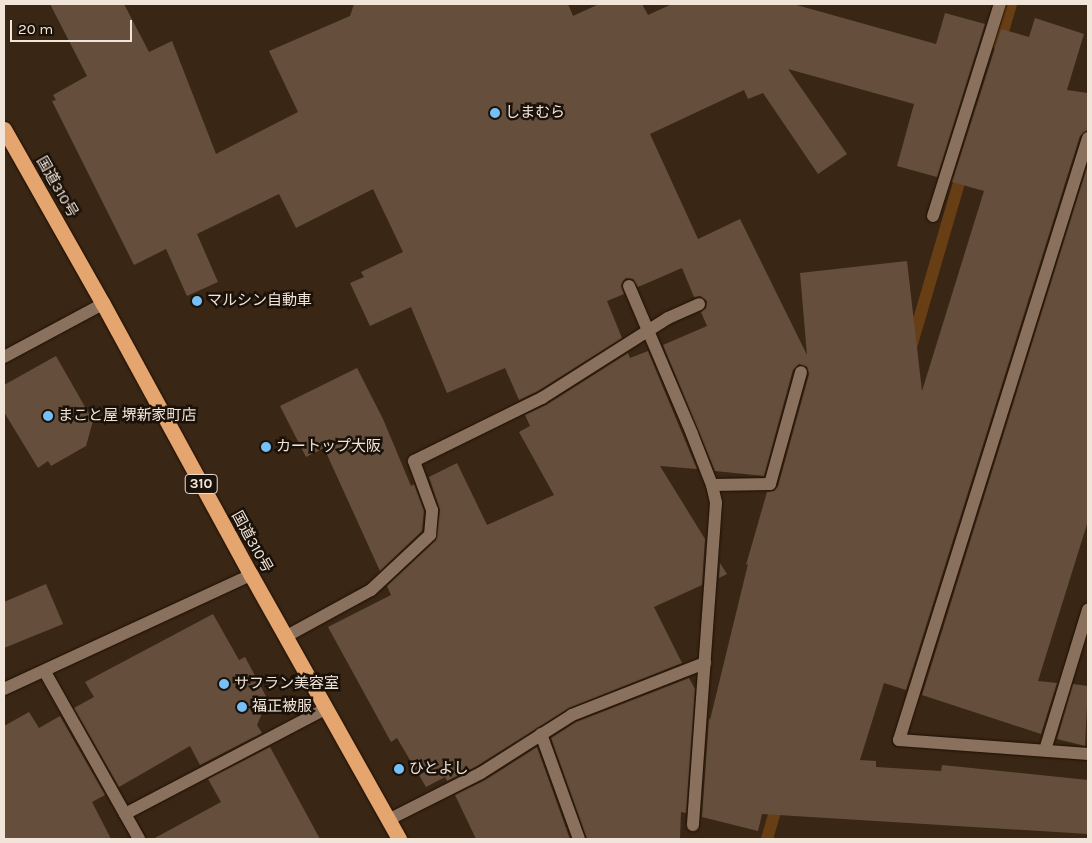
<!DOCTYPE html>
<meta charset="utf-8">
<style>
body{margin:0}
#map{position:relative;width:1092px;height:843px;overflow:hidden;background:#392614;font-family:Karla,"Noto Sans JP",sans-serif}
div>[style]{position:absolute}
.stream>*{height:12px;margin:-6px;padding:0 6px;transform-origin:6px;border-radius:6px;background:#683e14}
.building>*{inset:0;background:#654f3c}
.roads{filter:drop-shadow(0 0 1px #200e00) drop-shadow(0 0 1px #200e00)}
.lane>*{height:12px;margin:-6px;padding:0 6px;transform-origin:6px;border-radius:6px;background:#89715d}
.street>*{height:12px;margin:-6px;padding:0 6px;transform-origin:6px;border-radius:6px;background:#89715d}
.highway>*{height:15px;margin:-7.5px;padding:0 7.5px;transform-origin:7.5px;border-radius:7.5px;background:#e4a56e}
.dots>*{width:14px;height:14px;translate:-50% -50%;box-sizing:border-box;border:2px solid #1a1109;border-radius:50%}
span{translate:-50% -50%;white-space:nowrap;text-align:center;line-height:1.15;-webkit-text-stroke:5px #1a1109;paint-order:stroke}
.shield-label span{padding:1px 4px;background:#1a1109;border:1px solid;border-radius:4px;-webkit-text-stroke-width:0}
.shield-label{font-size:14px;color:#f1e4d9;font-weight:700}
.poi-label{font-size:15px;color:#f1e4d9}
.left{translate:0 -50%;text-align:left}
.street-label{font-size:15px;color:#f1e4d9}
.frame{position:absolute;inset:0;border:5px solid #f1e4d9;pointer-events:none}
.scale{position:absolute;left:10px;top:20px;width:122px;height:22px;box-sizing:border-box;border:2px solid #f1e4d9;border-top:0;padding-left:6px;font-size:15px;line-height:18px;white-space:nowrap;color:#f1e4d9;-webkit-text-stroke:4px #1a1109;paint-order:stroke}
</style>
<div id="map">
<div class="stream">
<i style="left:999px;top:45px;width:43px;rotate:-73.7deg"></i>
<i style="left:911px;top:347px;width:185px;rotate:-73.7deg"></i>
<i style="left:767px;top:839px;width:43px;rotate:-73.7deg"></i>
</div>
<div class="building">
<i style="clip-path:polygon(50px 4px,124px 4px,149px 52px,172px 41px,216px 154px,298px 112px,269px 51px,350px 16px,354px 4px,568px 4px,573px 16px,599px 4px,642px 4px,648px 15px,672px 4px,793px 4px,936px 44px,945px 13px,985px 24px,937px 177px,897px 166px,914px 104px,788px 69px,847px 154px,818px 174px,763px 93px,748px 99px,744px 90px,650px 134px,698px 239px,740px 219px,807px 355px,800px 273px,907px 261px,922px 391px,984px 191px,952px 182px,1001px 29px,1029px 37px,1035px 18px,1084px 34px,1067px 90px,1088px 93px,1088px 130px,1080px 136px,906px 690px,884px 683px,860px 760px,876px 761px,876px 767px,941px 771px,942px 765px,1088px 780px,1088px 834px,762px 814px,758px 831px,702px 817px,709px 718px,710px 720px,748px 564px,746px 565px,767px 492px,774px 491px,778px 486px,809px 374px,807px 367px,799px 364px,793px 370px,764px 476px,715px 471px,663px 345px,707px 326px,701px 312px,706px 308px,707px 301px,700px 296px,694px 297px,682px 268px,638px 287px,633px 279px,626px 278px,623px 281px,621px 286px,624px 294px,607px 301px,622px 338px,538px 391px,519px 400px,505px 368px,447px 393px,411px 307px,370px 326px,350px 283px,364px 277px,361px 272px,403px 252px,373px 189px,296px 228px,279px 194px,197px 234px,218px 282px,187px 296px,166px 249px,134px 265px,52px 101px,56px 100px,53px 95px,87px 76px)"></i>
<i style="clip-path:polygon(1088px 164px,1088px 521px,1038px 681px,1057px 683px,1041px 734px,922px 695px)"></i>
<i style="clip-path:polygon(648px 351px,697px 469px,660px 466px,705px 539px,702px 585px,654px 607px,682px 663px,569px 708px,477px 766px,447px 781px,445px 777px,426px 787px,397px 738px,391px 742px,328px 627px,391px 595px,387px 586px,436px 540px,440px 510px,429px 477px,457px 463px,487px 525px,554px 495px,519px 432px,530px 426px,525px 415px,546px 405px,628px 353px,630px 358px)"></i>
<i style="clip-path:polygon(56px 356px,93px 421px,86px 446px,51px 466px,48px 461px,38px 468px,4px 412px,4px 385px)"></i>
<i style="clip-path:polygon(357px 368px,383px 419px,411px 486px,414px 484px,424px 511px,422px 531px,380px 571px,324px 448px,306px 457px,280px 406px)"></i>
<i style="clip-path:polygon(720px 563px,727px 574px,719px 578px)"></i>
<i style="clip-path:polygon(46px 584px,63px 624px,4px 648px,4px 602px)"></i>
<i style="clip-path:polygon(213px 614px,239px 660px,245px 657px,268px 700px,257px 725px,262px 733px,200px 765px,190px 746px,119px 787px,74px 708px,94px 697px,85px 682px)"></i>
<i style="clip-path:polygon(689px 678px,695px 689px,686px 813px,681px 812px,680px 839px,587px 839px,551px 738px,576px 722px)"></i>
<i style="clip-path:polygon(1073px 684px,1088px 686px,1085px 746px,1057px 739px)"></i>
<i style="clip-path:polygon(29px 712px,39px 728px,60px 716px,105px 795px,92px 802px,111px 839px,4px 839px,4px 726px)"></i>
<i style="clip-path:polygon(270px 747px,320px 839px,153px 839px,221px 802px,208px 779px)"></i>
<i style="clip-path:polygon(537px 747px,570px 839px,476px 839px,455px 795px,485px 780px)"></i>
</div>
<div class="roads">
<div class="lane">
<i style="left:933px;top:216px;width:222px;rotate:-72.5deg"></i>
<i style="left:712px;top:485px;width:58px;rotate:-1deg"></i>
<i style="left:770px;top:484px;width:116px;rotate:-74.5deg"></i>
<i style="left:541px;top:734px;width:112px;rotate:70.1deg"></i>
</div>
<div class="street">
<i style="left:1088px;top:138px;width:631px;rotate:107.43deg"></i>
<i style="left:899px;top:740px;width:190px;rotate:4.2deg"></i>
<i style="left:629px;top:286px;width:161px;rotate:66.9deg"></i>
<i style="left:692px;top:434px;width:55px;rotate:68.6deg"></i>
<i style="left:712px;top:485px;width:18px;rotate:77deg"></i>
<i style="left:716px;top:503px;width:323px;rotate:94.1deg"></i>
<i style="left:4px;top:357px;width:112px;rotate:-28.2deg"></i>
<i style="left:285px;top:637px;width:98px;rotate:-28.7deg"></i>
<i style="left:371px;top:590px;width:81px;rotate:-43deg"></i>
<i style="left:430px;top:535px;width:25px;rotate:-85deg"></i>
<i style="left:432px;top:510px;width:52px;rotate:-110.2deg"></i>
<i style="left:414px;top:461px;width:143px;rotate:-26.2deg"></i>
<i style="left:542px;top:398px;width:149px;rotate:-32.4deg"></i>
<i style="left:668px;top:318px;width:34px;rotate:-24deg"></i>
<i style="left:45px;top:672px;width:192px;rotate:60.6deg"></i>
<i style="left:4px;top:689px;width:272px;rotate:-24.8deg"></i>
<i style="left:1045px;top:750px;width:147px;rotate:-73deg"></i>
<i style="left:125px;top:814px;width:226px;rotate:-27.7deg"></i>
<i style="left:388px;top:820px;width:104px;rotate:-26.8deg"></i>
<i style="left:481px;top:773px;width:108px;rotate:-32.5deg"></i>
<i style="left:572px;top:715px;width:143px;rotate:-21.4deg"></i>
</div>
<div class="highway">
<i style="left:4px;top:129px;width:201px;rotate:60.5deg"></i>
<i style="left:103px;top:304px;width:309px;rotate:61.4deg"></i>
<i style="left:251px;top:575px;width:303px;rotate:60.7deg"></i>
</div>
</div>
<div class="dots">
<i style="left:495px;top:113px;background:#76c0f7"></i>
<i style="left:197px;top:301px;background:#76c0f7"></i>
<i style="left:48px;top:416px;background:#76c0f7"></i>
<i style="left:266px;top:447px;background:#76c0f7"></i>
<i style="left:224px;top:684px;background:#76c0f7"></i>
<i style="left:242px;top:707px;background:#76c0f7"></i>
<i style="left:399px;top:769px;background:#76c0f7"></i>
</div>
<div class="shield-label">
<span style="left:201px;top:484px">310</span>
</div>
<div class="poi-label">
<span class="left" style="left:505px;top:113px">しまむら</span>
<span class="left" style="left:207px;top:301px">マルシン自動車</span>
<span class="left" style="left:58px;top:416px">まこと屋 堺新家町店</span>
<span class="left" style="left:276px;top:447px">カートップ大阪</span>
<span class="left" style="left:234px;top:684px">サフラン美容室</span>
<span class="left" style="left:252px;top:707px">福正被服</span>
<span class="left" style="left:409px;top:769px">ひとよし</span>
</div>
<div class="street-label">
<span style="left:57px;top:187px;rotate:60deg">国道310号</span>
<span style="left:252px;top:542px;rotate:61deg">国道310号</span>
</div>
<div class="frame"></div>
<div class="scale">20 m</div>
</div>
